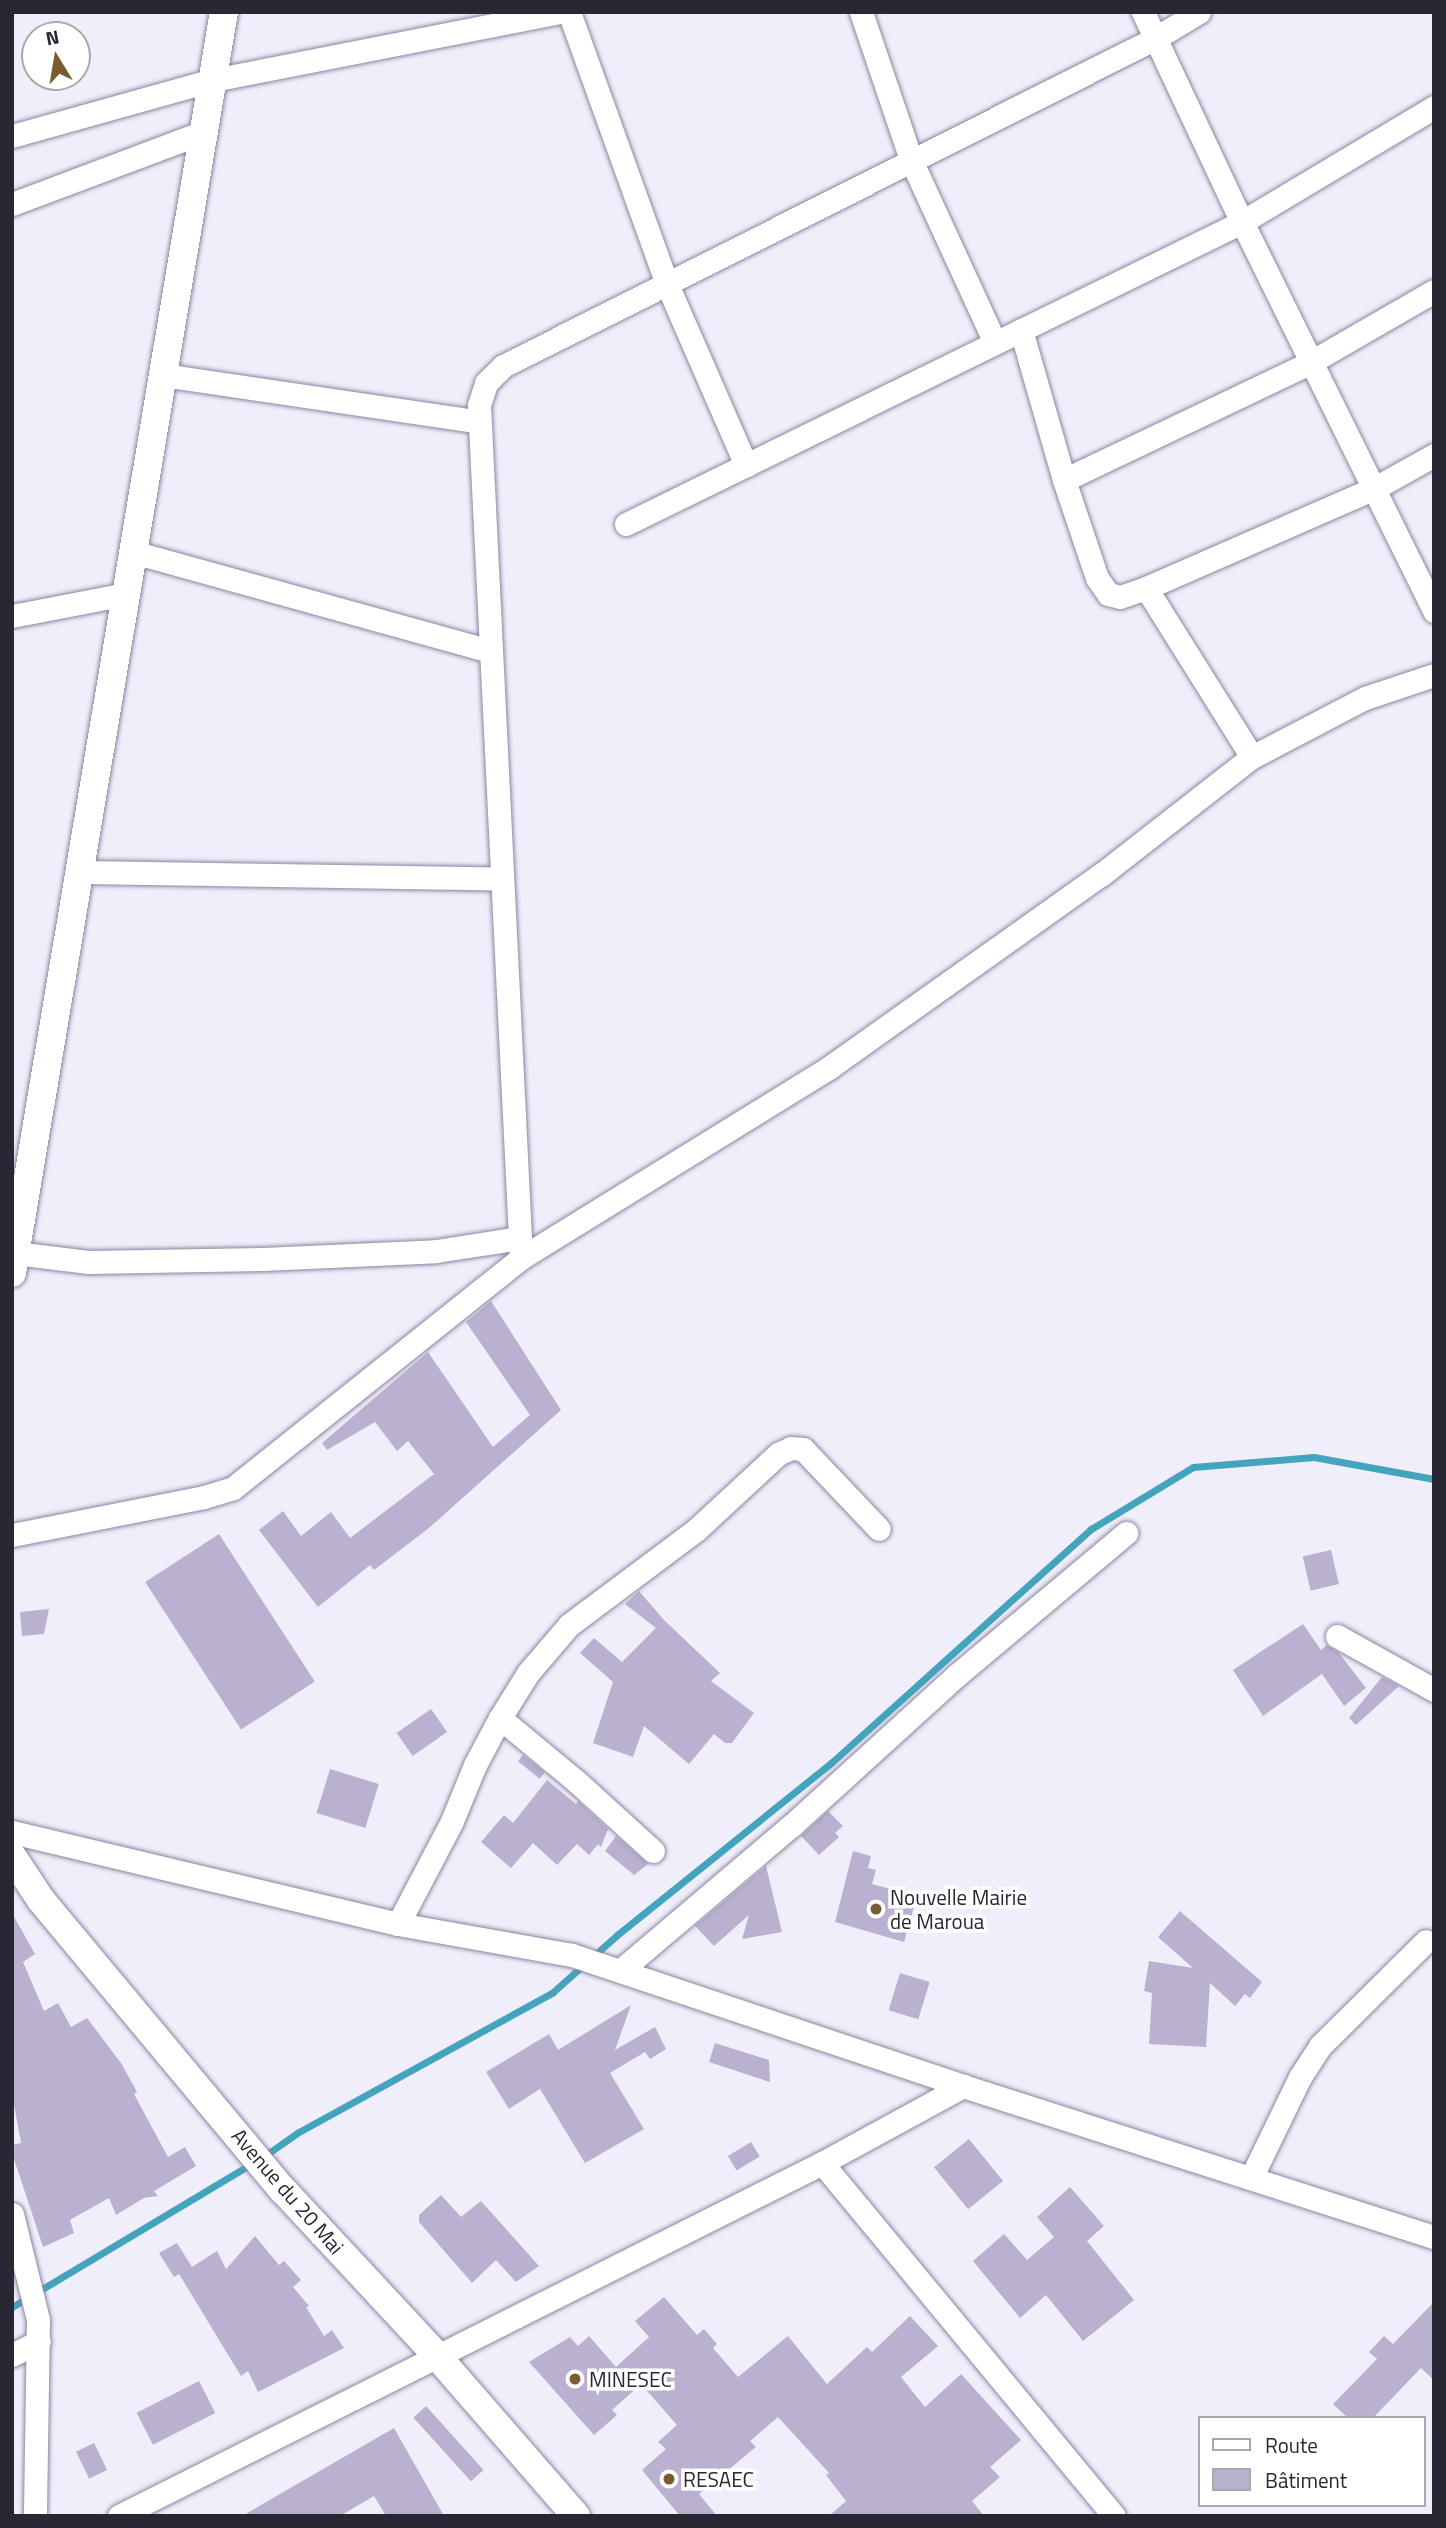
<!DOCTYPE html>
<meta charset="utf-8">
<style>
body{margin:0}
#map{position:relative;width:1446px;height:2528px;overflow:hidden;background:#f1eefb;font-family:"Titillium Web",sans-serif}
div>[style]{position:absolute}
.stream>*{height:7px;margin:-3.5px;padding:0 3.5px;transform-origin:3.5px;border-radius:3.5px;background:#44a4bd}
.building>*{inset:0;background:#b9b1cf;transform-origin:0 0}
.roads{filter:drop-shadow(0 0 2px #8b85a2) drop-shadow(0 0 2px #8b85a2)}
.minor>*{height:23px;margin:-11.5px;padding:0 11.5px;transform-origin:11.5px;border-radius:11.5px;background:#fff}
.tertiary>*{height:28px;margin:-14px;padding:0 14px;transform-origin:14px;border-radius:14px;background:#fff}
.dots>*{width:19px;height:19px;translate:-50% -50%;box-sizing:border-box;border:4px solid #fff;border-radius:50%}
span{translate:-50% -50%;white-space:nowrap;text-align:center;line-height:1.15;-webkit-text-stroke:7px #fff;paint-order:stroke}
.poi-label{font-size:21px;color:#292733}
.left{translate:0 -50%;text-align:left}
.street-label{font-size:21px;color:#292733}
.frame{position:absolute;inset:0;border:14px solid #292733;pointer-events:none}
.legend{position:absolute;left:1198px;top:2416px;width:228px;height:91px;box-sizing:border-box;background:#fff;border:2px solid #a9a9ad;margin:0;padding:9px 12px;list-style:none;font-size:21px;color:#292733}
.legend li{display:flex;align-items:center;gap:14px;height:35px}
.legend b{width:35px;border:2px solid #a9a9ad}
.north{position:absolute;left:21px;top:21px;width:70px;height:70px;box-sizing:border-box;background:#fff;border:2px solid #a9a9ad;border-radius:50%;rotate:349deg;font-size:19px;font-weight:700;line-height:28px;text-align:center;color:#292733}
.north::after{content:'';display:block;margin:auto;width:24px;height:32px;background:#795c30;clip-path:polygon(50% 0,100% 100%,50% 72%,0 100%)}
</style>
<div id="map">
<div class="stream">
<i style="left:263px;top:2157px;width:42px;rotate:-35.2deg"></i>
<i style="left:297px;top:2133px;width:292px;rotate:-28.8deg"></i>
<i style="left:553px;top:1992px;width:86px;rotate:-41.7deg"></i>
<i style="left:617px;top:1935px;width:275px;rotate:-38.8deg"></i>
<i style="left:831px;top:1763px;width:350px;rotate:-42deg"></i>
<i style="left:1091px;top:1529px;width:119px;rotate:-31.3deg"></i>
<i style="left:1193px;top:1467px;width:121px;rotate:-4.7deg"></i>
<i style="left:1314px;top:1457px;width:122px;rotate:10.4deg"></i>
<i style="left:12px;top:2307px;width:281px;rotate:-30.9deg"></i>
</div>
<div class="building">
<i style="clip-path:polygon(491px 1301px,561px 1410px,429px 1528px,374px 1570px,370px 1565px,318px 1607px,259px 1530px,283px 1511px,301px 1536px,331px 1512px,350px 1538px,434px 1474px,408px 1441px,397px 1451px,375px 1422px,327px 1450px,322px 1443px,428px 1352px,493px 1447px,530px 1415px,466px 1322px)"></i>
<i style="left:219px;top:1534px;width:176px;height:88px;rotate:57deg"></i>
<i style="left:1331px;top:1550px;width:35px;height:29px;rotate:77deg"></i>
<i style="clip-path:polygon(639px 1591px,664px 1620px,720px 1673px,711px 1681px,754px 1713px,732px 1743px,725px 1743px,714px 1734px,689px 1764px,644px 1726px,633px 1757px,593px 1743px,613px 1682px,580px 1653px,594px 1638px,622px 1662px,656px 1628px,625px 1604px)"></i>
<i style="clip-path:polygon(49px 1609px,44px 1634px,22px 1636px,20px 1612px)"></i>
<i style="clip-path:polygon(1303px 1624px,1321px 1650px,1327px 1645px,1339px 1653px,1366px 1688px,1344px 1706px,1322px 1674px,1263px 1716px,1233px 1670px)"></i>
<i style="clip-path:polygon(1382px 1677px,1399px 1686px,1356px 1725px,1349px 1718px)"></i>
<i style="left:431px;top:1709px;width:28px;height:42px;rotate:55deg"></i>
<i style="left:523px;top:1755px;width:28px;height:8px;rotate:39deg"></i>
<i style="left:330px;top:1769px;width:51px;height:46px;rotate:17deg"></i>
<i style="clip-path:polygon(547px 1780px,576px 1804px,578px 1801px,608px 1829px,601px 1847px,598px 1844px,589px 1855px,577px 1844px,557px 1865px,533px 1843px,511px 1868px,481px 1842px,504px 1815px,513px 1823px)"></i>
<i style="clip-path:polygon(828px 1811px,843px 1826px,835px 1833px,839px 1837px,819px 1855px,801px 1836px)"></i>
<i style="clip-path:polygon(616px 1836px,648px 1864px,634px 1875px,605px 1851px)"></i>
<i style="clip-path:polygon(853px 1851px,871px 1856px,868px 1868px,876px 1870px,872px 1884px,917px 1896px,904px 1942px,835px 1922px)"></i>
<i style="clip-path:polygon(766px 1866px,782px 1932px,742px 1939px,749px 1915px,714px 1946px,695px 1926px)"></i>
<i style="clip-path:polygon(1180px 1911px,1262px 1982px,1250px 1998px,1245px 1994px,1235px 2006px,1210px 1983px,1206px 2047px,1149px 2044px,1152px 1993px,1144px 1991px,1149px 1961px,1193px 1968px,1158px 1937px)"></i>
<i style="clip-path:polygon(12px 1913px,35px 1954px,23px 1962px,44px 2011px,58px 2003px,71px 2027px,87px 2018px,121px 2063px,137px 2092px,134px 2094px,168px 2157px,185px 2147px,196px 2166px,154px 2191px,158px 2196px,144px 2198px,116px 2215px,109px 2198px,70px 2220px,74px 2233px,43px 2247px,14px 2159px,12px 2145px,21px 2143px,12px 2094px)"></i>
<i style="left:900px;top:1973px;width:31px;height:39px;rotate:17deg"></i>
<i style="clip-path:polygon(631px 2005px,615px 2050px,655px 2027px,666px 2049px,650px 2059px,645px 2052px,610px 2073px,644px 2129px,585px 2163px,540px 2089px,509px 2109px,486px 2072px,549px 2034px,558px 2050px)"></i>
<i style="clip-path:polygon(715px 2043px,769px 2060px,770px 2082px,709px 2062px)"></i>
<i style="left:969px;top:2139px;width:54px;height:45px;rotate:51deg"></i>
<i style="left:751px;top:2142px;width:17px;height:27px;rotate:59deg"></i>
<i style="clip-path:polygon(1070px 2187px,1104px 2226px,1087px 2241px,1134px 2300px,1083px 2341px,1046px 2295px,1020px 2318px,973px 2261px,1004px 2234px,1027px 2260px,1054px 2237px,1037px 2217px)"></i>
<i style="clip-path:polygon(441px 2195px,461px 2217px,481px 2201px,539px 2266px,516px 2282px,496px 2260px,472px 2283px,419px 2222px,419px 2215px)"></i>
<i style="clip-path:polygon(255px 2236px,279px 2265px,284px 2261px,301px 2280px,293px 2287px,309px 2306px,306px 2307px,324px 2336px,332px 2330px,344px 2348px,258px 2392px,248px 2371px,241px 2376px,179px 2274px,188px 2269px,174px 2277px,159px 2253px,177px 2243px,192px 2267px,217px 2251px,226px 2269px)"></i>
<i style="clip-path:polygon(664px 2297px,697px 2335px,704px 2329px,717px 2344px,713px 2348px,738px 2377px,788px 2336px,827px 2384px,867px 2347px,872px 2352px,910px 2316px,938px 2346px,901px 2377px,925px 2407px,961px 2374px,1021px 2440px,990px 2467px,1000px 2477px,972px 2501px,984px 2516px,829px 2516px,846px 2501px,826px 2475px,829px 2473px,778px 2417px,750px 2441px,756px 2447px,699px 2494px,717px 2516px,680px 2516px,642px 2470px,666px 2449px,658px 2442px,677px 2425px,641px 2384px,612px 2410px,617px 2415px,594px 2435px,529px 2362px,570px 2337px,578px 2346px,589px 2336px,616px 2367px,649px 2337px,635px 2321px)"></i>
<i style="clip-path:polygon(1434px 2302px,1434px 2380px,1421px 2368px,1373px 2418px,1348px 2418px,1333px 2404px,1377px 2359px,1369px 2352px,1384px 2336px,1393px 2344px)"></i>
<i style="left:199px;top:2381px;width:36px;height:70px;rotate:63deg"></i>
<i style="left:426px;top:2406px;width:86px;height:17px;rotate:48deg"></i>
<i style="clip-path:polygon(394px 2428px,444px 2516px,386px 2516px,374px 2496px,340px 2516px,242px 2516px)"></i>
<i style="left:94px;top:2443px;width:30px;height:20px;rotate:64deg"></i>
</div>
<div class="roads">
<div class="minor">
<i style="left:569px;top:12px;width:287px;rotate:70.2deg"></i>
<i style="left:666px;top:282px;width:200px;rotate:66.4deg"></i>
<i style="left:861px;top:12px;width:156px;rotate:71.3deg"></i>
<i style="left:911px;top:160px;width:201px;rotate:65.3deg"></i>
<i style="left:1143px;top:12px;width:232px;rotate:64.8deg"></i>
<i style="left:1242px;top:222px;width:434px;rotate:63.7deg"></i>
<i style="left:12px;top:136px;width:209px;rotate:-15.6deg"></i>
<i style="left:213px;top:80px;width:354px;rotate:-11.1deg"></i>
<i style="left:12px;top:204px;width:205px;rotate:-20.6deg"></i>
<i style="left:1021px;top:330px;width:156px;rotate:74deg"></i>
<i style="left:1064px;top:480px;width:103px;rotate:71.4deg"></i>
<i style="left:1097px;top:578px;width:19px;rotate:55deg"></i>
<i style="left:1108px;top:594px;width:12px;rotate:14deg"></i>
<i style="left:1120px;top:597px;width:28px;rotate:-19deg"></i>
<i style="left:1146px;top:588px;width:250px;rotate:-23.6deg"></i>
<i style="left:1375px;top:488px;width:68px;rotate:-29.2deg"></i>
<i style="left:163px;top:375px;width:320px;rotate:8.4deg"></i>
<i style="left:1064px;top:480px;width:274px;rotate:-25.5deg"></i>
<i style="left:1311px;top:362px;width:142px;rotate:-30deg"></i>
<i style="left:626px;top:524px;width:686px;rotate:-26.12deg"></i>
<i style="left:1242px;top:222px;width:224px;rotate:-30.9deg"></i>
<i style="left:133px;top:552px;width:371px;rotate:15.5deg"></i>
<i style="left:1146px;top:588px;width:199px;rotate:57.9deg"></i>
<i style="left:12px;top:616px;width:116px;rotate:-10.9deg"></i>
<i style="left:79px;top:872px;width:423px;rotate:0.9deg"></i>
<i style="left:15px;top:1253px;width:74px;rotate:7deg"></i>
<i style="left:88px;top:1262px;width:175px;rotate:-1deg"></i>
<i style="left:263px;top:1259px;width:173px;rotate:-2.6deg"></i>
<i style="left:436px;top:1251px;width:85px;rotate:-8.8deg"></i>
<i style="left:521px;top:1258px;width:854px;rotate:-92.82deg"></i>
<i style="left:479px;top:405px;width:23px;rotate:-72deg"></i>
<i style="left:486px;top:383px;width:24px;rotate:-45deg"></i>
<i style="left:503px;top:366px;width:731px;rotate:-26.67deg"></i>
<i style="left:1156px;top:38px;width:50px;rotate:-31.2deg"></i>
<i style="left:12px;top:1535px;width:196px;rotate:-11.2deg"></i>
<i style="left:204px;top:1497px;width:30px;rotate:-17deg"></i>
<i style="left:233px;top:1488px;width:369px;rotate:-38.6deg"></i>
<i style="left:521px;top:1258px;width:363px;rotate:-31.7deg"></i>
<i style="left:830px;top:1067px;width:334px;rotate:-35.4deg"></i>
<i style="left:1102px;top:874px;width:190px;rotate:-38deg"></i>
<i style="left:1252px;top:757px;width:127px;rotate:-27.6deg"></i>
<i style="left:1365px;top:698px;width:73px;rotate:-18.4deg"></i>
<i style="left:1337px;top:1636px;width:111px;rotate:29.1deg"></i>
<i style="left:500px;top:1718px;width:99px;rotate:39.7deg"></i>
<i style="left:576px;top:1781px;width:104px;rotate:42.3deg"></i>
<i style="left:12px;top:1832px;width:397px;rotate:13.4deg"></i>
<i style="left:398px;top:1924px;width:177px;rotate:10.1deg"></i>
<i style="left:572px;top:1955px;width:412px;rotate:18.5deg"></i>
<i style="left:963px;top:2086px;width:495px;rotate:17.8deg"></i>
<i style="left:398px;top:1924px;width:116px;rotate:-62.3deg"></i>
<i style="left:452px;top:1821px;width:61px;rotate:-67.7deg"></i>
<i style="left:475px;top:1765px;width:53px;rotate:-62deg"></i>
<i style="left:500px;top:1718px;width:53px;rotate:-58.1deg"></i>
<i style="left:528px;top:1673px;width:63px;rotate:-49.5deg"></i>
<i style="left:569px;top:1625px;width:159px;rotate:-36.8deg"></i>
<i style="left:696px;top:1530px;width:112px;rotate:-42.8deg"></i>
<i style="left:778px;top:1454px;width:14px;rotate:-25deg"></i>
<i style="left:791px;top:1448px;width:12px;rotate:5deg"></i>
<i style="left:803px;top:1449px;width:110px;rotate:46.5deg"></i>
<i style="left:621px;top:1970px;width:223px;rotate:-40.3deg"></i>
<i style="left:791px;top:1826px;width:224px;rotate:-42.3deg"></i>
<i style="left:957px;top:1675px;width:221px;rotate:-40deg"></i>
<i style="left:822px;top:2163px;width:458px;rotate:50.4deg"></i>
<i style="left:1251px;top:2178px;width:112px;rotate:-64.1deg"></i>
<i style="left:1300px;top:2077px;width:37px;rotate:-57deg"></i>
<i style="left:1320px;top:2046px;width:149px;rotate:-44.7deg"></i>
<i style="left:12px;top:2214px;width:109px;rotate:76.2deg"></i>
<i style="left:38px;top:2320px;width:196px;rotate:90.9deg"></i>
<i style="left:12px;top:2355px;width:30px;rotate:-27deg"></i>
<i style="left:119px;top:2516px;width:787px;rotate:-26.66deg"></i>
<i style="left:822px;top:2163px;width:161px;rotate:-28.6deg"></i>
</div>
<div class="tertiary">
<i style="left:12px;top:1273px;width:1279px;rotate:-80.46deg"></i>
<i style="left:12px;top:1856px;width:53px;rotate:56.6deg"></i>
<i style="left:41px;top:1900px;width:378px;rotate:50.2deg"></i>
<i style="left:283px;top:2190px;width:226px;rotate:47.1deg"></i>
<i style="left:437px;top:2356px;width:212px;rotate:49deg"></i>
</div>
</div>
<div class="dots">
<i style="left:876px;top:1909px;background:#795c30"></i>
<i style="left:575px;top:2379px;background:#795c30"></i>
<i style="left:669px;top:2479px;background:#795c30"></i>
</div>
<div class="poi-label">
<span class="left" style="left:890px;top:1909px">Nouvelle Mairie<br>de Maroua</span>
<span class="left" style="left:589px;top:2379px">MINESEC</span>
<span class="left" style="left:683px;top:2479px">RESAEC</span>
</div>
<div class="street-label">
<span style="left:288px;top:2191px;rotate:49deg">Avenue du 20 Mai</span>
</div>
<div class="frame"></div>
<ul class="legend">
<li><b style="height:9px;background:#fff"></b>Route</li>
<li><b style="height:19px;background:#b9b1cf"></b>Bâtiment</li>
</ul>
<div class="north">N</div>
</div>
